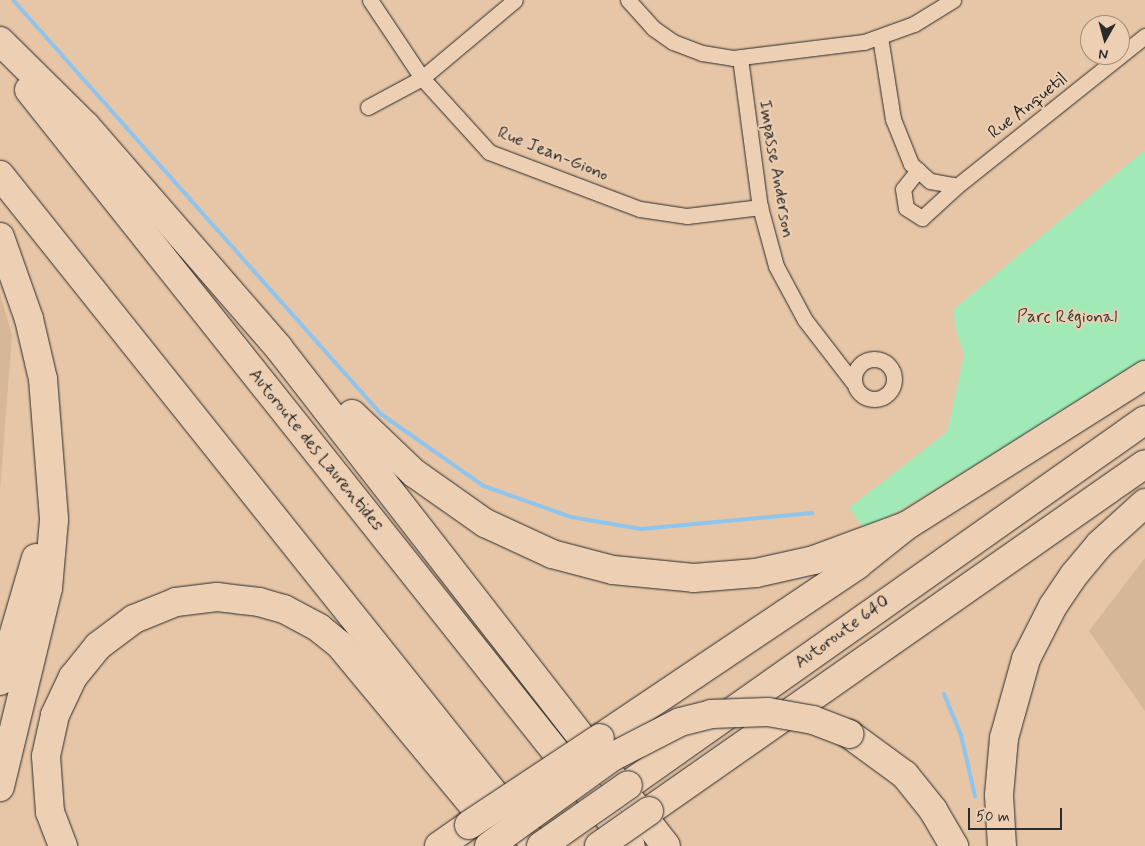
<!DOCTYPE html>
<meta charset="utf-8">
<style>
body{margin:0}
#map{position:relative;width:1145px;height:846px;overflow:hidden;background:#e6c6a6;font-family:Mynerve,sans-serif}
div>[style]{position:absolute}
.built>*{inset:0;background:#d6b797}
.green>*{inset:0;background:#a1eab8}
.stream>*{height:4px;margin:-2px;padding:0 2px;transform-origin:2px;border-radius:2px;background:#8fc4ec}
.roads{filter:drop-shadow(0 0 1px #2b2b2b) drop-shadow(0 0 1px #2b2b2b)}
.minor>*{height:15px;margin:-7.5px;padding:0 7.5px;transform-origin:7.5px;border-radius:7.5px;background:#edcfb3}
.minor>.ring{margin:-7.5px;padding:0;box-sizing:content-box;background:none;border:15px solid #edcfb3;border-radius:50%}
.motorway>*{height:28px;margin:-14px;padding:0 14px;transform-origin:14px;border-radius:14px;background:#edcfb3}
.bridges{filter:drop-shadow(0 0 1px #2b2b2b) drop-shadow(0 0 1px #2b2b2b)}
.motorway-bridge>*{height:28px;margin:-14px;padding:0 14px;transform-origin:14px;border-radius:14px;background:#edcfb3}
span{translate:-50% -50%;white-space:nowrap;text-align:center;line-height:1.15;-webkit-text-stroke:4px #edcfb3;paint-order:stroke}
.street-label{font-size:18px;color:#2b2b2b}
.park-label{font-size:18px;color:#373e39}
.north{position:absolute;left:1080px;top:15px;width:50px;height:50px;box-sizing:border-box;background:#edcfb3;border:1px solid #9f8d7d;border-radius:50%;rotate:187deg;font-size:14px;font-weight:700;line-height:20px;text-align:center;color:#2b2b2b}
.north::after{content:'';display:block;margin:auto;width:18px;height:22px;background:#2b2b2b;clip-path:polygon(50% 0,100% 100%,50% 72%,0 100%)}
.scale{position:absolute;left:968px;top:808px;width:94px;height:22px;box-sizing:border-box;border:2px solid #2b2b2b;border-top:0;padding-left:6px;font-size:15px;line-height:18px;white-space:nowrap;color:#2b2b2b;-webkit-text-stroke:4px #edcfb3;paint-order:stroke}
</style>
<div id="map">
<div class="built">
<i style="clip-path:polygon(0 294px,12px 335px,0 492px)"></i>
<i style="clip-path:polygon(1145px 558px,1145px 711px,1089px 631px)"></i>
</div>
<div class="green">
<i style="clip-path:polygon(1145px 150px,1145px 362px,897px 512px,864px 528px,849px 508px,947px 432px,964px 355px,955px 327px,954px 309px)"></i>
</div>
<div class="stream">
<i style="left:13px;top:0;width:554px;rotate:48.37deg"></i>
<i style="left:381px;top:414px;width:126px;rotate:35deg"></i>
<i style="left:484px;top:486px;width:92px;rotate:19.6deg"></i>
<i style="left:571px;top:517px;width:71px;rotate:9.7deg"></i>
<i style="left:641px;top:529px;width:172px;rotate:-5.3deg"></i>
<i style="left:944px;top:694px;width:44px;rotate:67.5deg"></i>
<i style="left:961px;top:735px;width:63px;rotate:77.1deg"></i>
</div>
<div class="roads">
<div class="minor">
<i style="left:370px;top:0;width:94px;rotate:56.3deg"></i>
<i style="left:422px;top:78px;width:100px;rotate:47.8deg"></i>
<i style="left:489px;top:152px;width:161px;rotate:20.7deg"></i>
<i style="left:640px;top:209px;width:48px;rotate:8.5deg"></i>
<i style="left:687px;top:216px;width:74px;rotate:-7deg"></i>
<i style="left:628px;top:0;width:38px;rotate:48deg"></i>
<i style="left:653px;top:28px;width:24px;rotate:35deg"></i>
<i style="left:673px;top:42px;width:31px;rotate:21deg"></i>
<i style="left:702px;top:53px;width:31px;rotate:9deg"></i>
<i style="left:733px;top:58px;width:132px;rotate:-7deg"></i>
<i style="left:864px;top:42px;width:53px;rotate:-19.8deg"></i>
<i style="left:914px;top:24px;width:46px;rotate:-31.6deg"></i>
<i style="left:880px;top:37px;width:83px;rotate:81deg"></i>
<i style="left:893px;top:119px;width:48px;rotate:68.2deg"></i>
<i style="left:911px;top:164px;width:25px;rotate:42deg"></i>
<i style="left:930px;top:181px;width:27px;rotate:10deg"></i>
<i style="left:957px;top:186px;width:241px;rotate:-38.6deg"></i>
<i style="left:740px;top:58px;width:150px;rotate:82.4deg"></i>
<i style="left:760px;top:207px;width:61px;rotate:74.8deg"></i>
<i style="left:776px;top:266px;width:61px;rotate:61.8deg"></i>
<i style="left:805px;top:320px;width:78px;rotate:52.3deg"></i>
<i style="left:368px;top:107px;width:61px;rotate:-28.2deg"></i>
<i style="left:422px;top:78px;width:121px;rotate:-40deg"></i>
<i style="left:918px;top:170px;width:24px;rotate:128deg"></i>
<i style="left:903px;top:189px;width:19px;rotate:81deg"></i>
<i style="left:906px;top:208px;width:19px;rotate:32deg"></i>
<i style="left:922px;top:218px;width:47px;rotate:-42.4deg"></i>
<i class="ring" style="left:854px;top:359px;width:25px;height:25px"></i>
</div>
<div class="motorway">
<i style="left:0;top:41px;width:121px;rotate:44.7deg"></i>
<i style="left:86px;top:126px;width:293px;rotate:49deg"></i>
<i style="left:278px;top:347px;width:632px;rotate:52.13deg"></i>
<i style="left:29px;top:90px;width:966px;rotate:51.47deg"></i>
<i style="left:0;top:175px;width:859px;rotate:51.38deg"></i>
<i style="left:0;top:237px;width:87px;rotate:70.5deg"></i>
<i style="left:29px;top:319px;width:62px;rotate:76.9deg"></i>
<i style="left:43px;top:379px;width:141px;rotate:85.5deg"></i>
<i style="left:54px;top:520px;width:68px;rotate:95deg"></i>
<i style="left:48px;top:588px;width:205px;rotate:103.6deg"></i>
<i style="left:352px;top:414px;width:86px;rotate:43.6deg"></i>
<i style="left:414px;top:473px;width:87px;rotate:35.2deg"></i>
<i style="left:485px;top:523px;width:74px;rotate:24.8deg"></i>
<i style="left:552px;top:554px;width:63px;rotate:14.7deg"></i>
<i style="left:613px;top:570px;width:81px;rotate:5.6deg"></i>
<i style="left:694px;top:578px;width:62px;rotate:-4.6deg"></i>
<i style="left:756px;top:573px;width:59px;rotate:-12.6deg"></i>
<i style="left:814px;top:560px;width:98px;rotate:-20.3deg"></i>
<i style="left:0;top:681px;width:128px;rotate:-73.7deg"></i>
<i style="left:849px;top:734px;width:69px;rotate:36.2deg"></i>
<i style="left:905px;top:775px;width:45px;rotate:51.3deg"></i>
<i style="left:933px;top:810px;width:42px;rotate:59.7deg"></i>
<i style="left:600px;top:738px;width:310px;rotate:-33.9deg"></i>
<i style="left:857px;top:565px;width:63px;rotate:-38.5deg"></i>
<i style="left:906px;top:526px;width:283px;rotate:-32.3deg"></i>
<i style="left:628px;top:785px;width:633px;rotate:-35.22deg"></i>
<i style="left:649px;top:811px;width:605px;rotate:-34.98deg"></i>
<i style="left:63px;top:846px;width:36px;rotate:-111deg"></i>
<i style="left:50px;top:812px;width:56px;rotate:-94.1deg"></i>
<i style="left:46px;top:756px;width:42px;rotate:-77.6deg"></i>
<i style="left:55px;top:715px;width:42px;rotate:-64.7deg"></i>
<i style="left:73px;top:677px;width:40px;rotate:-51deg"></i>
<i style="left:98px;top:646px;width:45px;rotate:-36.9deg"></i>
<i style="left:134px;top:619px;width:45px;rotate:-22deg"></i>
<i style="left:176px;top:602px;width:41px;rotate:-7deg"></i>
<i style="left:217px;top:597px;width:42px;rotate:6.8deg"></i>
<i style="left:259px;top:602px;width:26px;rotate:16deg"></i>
<i style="left:284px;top:609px;width:40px;rotate:28deg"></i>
<i style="left:319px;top:628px;width:27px;rotate:39deg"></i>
<i style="left:340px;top:645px;width:247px;rotate:50.3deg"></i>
<i style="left:439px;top:846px;width:37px;rotate:-35deg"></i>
<i style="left:1002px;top:846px;width:51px;rotate:-93.4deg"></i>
<i style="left:999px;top:795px;width:57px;rotate:-85deg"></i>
<i style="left:1004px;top:738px;width:82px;rotate:-74.4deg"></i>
<i style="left:1026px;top:659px;width:59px;rotate:-63deg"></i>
<i style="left:1053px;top:606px;width:37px;rotate:-56deg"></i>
<i style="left:1074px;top:575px;width:40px;rotate:-50deg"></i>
<i style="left:1100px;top:544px;width:61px;rotate:-42.3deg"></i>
</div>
</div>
<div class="bridges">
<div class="motorway-bridge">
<i style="left:469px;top:825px;width:157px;rotate:-33.6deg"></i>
<i style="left:489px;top:846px;width:152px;rotate:-35.9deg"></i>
<i style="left:612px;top:757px;width:76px;rotate:-27.2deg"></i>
<i style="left:680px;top:722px;width:32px;rotate:-14deg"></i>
<i style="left:711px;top:714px;width:57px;rotate:-2deg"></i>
<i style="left:768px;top:712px;width:46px;rotate:10.1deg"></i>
<i style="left:813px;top:720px;width:39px;rotate:21deg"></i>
<i style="left:541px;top:846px;width:106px;rotate:-35deg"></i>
<i style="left:599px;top:846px;width:61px;rotate:-35deg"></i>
</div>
</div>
<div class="street-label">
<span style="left:1028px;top:106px;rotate:-38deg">Rue Anquetil</span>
<span style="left:553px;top:154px;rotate:22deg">Rue Jean-Giono</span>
<span style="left:776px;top:169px;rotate:80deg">Impasse Anderson</span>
<span style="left:316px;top:450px;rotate:51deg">Autoroute des Laurentides</span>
<span style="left:842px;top:632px;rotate:-36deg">Autoroute 640</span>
</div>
<div class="park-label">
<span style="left:1067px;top:317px">Parc Régional</span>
</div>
<div class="north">N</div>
<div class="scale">50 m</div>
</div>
